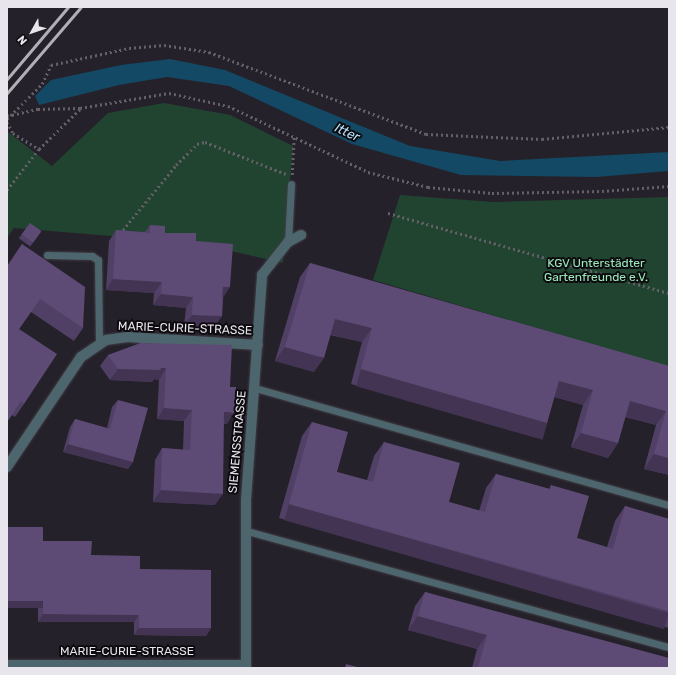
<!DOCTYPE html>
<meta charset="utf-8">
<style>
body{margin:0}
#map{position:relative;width:676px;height:675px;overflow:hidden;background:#25212a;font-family:Rubik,sans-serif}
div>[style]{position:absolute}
.green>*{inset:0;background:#214431}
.water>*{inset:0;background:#134964}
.path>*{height:2.5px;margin-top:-1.25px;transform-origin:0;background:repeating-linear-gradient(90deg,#646068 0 2px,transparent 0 5px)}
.roads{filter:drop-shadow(0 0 1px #403d45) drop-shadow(0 0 1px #403d45)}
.service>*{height:7px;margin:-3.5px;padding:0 3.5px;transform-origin:3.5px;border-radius:3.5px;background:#4d666e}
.minor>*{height:10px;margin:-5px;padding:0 5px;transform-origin:5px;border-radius:5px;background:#4d666e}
.rail>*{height:3px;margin:-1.5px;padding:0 1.5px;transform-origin:1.5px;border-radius:1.5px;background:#b1afb6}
.wall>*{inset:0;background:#514065;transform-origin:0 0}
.shaded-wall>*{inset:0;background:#423452;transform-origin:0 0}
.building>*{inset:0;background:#5e4b75;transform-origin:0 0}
span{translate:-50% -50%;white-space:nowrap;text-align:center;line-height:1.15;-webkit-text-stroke:4px #0d0b0f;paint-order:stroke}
.park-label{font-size:12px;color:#9aeabc}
.street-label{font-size:12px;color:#e8e6ec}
.water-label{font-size:13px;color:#b4e1fd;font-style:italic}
.frame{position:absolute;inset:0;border:8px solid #e8e6ec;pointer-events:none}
.north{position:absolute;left:12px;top:12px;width:40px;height:40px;-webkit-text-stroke:3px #0d0b0f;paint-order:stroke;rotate:230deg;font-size:11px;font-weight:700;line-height:16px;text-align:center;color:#e8e6ec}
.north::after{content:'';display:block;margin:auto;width:14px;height:18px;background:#e8e6ec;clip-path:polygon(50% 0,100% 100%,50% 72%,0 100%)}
</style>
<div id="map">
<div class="green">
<i style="clip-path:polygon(164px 103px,230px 115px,293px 146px,283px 263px,197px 243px,14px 228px,7px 238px,8px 132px,52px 166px,108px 113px)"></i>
<i style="clip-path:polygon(400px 195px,493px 202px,669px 197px,669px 367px,373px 280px)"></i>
</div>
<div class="water">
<i style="clip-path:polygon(170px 59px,225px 70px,410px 146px,500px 161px,669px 152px,669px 171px,596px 177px,461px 175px,352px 144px,229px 86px,167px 77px,119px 85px,39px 105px,35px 96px,51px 80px,121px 65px)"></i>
</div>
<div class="path">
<i style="left:7px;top:116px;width:32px;rotate:-13deg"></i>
<i style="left:38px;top:109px;width:42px;rotate:-1.4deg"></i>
<i style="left:80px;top:108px;width:90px;rotate:-9.6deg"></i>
<i style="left:169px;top:93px;width:60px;rotate:12.4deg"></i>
<i style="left:228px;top:106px;width:155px;rotate:25.2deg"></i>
<i style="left:368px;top:172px;width:62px;rotate:14deg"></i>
<i style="left:428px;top:187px;width:64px;rotate:5.4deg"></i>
<i style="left:492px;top:193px;width:110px;rotate:-1deg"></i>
<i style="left:602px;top:191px;width:67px;rotate:-4.3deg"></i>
<i style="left:7px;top:119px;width:49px;rotate:-45deg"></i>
<i style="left:42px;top:84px;width:21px;rotate:-65deg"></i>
<i style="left:51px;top:65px;width:80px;rotate:-12.3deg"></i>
<i style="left:129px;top:48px;width:35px;rotate:-5deg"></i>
<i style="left:164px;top:45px;width:46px;rotate:8.8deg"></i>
<i style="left:209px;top:52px;width:232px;rotate:20.7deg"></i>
<i style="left:426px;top:134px;width:116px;rotate:2.5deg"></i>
<i style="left:542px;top:139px;width:128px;rotate:-5.4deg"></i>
<i style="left:7px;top:122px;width:13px;rotate:61deg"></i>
<i style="left:13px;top:133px;width:31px;rotate:32deg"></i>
<i style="left:292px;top:175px;width:38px;rotate:-87deg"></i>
<i style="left:7px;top:190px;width:52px;rotate:-52deg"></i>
<i style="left:39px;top:149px;width:57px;rotate:-44.3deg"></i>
<i style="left:388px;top:213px;width:292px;rotate:15.9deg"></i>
<i style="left:123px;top:230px;width:84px;rotate:-50.8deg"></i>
<i style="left:176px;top:165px;width:30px;rotate:-45deg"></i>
<i style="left:197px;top:144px;width:8px;rotate:-14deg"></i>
<i style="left:205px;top:142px;width:87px;rotate:21.6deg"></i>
</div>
<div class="roads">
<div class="service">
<i style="left:288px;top:242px;width:58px;rotate:-87deg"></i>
<i style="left:47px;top:255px;width:45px;rotate:1.3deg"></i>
<i style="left:92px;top:256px;width:7px;rotate:34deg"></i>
<i style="left:98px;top:260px;width:84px;rotate:89.3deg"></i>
<i style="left:255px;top:388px;width:430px;rotate:15.8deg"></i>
<i style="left:247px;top:531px;width:438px;rotate:15.4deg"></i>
</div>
<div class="minor">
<i style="left:7px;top:467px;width:133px;rotate:-56.1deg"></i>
<i style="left:81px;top:357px;width:30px;rotate:-34deg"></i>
<i style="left:106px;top:340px;width:22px;rotate:-8deg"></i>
<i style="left:128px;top:337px;width:130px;rotate:3.5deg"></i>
<i style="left:7px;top:665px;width:239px"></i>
<i style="left:246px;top:668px;width:168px;rotate:-90deg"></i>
<i style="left:246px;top:500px;width:226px;rotate:-85.9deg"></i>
<i style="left:262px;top:275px;width:42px;rotate:-51.8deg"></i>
<i style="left:288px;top:242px;width:15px;rotate:-28deg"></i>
</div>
</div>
<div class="rail">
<i style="left:7px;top:79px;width:94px;rotate:-49.7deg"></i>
<i style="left:7px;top:93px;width:113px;rotate:-49.3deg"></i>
</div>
<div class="wall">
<i style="left:30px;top:223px;width:14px;height:19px;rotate:36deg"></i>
<i style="clip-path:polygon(150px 225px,165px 233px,196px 241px,223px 298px,222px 316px,214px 327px,184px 326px,186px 308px,153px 305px,154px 293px,106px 290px,109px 241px,116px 230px,145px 232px)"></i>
<i style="clip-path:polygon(22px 244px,83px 328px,74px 341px,31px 312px,19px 329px,24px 404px,15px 417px,12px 415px,7px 422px,7px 266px)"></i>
<i style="clip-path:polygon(310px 263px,669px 366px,669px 475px,644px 469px,656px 425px,625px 417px,618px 443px,608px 458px,571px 447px,583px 405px,554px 397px,547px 423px,537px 438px,351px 384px,362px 342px,330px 335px,314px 372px,275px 361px,300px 277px)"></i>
<i style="clip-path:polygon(141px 343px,227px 424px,224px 424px,215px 505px,153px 502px,155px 460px,162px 448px,183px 450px,184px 421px,157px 419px,159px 380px,154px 379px,152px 382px,110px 380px,100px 366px,108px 355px)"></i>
<i style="clip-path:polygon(118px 400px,133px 462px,128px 469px,63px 452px,70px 427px,75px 419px,107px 428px,112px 407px)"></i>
<i style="clip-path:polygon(312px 422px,337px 472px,367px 480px,374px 456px,384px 442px,449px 502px,479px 511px,486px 488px,496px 474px,549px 489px,551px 485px,577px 538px,607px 547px,615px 521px,625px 506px,669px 519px,669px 628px,279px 518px,302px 436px)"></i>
<i style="clip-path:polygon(43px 541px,140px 569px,211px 628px,206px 636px,134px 635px,134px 622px,38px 622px,38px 608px)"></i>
<i style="clip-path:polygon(425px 592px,669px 668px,472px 668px,477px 649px,408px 630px,415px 606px)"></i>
</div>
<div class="shaded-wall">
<i style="clip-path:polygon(113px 279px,162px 282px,154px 293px,106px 290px)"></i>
<i style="clip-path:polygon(223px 287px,230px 287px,223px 298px)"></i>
<i style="clip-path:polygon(161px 294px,193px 297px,186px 308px,153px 305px)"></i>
<i style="clip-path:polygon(192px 315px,222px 316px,214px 327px,184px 326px)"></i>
<i style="clip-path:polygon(335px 319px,372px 328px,362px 342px,325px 333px)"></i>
<i style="clip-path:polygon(285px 347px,324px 358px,314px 372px,275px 361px)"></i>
<i style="clip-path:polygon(161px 368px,166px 368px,159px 380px,154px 379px,152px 382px,110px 380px,118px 369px)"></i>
<i style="left:361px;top:369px;width:194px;height:18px;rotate:16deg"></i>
<i style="clip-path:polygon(559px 381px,593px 390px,583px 405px,549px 395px)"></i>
<i style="clip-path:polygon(630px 401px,666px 411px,656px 425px,620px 415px)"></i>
<i style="clip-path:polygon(164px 408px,192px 410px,184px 421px,157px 419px)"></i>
<i style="clip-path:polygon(224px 412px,234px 413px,227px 424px,217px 423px)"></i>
<i style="clip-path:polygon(581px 433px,618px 443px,608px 458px,571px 447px)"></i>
<i style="clip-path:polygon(68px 444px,133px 462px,128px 469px,63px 452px)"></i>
<i style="clip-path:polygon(654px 454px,669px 458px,669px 475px,644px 469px)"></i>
<i style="clip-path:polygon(161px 490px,223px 494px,215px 505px,153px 502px)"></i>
<i style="left:289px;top:504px;width:395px;height:17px;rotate:16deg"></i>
<i style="left:7px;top:601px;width:36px;height:7px"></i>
<i style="clip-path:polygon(43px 614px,139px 615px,134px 622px,38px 622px)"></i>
<i style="clip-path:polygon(418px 616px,487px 635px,477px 649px,408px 630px)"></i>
<i style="clip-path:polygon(139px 628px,211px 628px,206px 636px,134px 635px)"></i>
</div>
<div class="building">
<i style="left:30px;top:223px;width:14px;height:14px;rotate:36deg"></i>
<i style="clip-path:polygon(150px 225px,165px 226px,165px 233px,196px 233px,196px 241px,233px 244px,230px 287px,223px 287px,222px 316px,192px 315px,193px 297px,161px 294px,162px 282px,113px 279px,116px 230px,150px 233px)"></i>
<i style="clip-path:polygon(22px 244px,85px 287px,83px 328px,40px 299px,19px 329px,57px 354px,24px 404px,21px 401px,7px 422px,7px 267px)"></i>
<i style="clip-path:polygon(310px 263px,669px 366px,669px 458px,654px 454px,666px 411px,630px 401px,618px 443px,581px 433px,593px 390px,559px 381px,547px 423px,361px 369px,372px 328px,335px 319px,324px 358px,285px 347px)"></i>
<i style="clip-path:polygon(141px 343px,232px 345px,230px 387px,236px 387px,234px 413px,224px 412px,223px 494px,161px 490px,162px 448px,190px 450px,192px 410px,164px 408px,166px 368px,161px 368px,160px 370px,118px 369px,108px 355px)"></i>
<i style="clip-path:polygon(118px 400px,148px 408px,133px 462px,68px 444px,75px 419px,110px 429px)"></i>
<i style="clip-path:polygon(312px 422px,348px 432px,337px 472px,373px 482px,384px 442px,460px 463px,449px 502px,485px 512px,496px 474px,550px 489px,551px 485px,589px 496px,577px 538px,613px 549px,625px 506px,669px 519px,669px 611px,289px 504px)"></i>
<i style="clip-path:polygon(7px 527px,43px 527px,43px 541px,92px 541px,91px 555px,140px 556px,140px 569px,211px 570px,211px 628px,139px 628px,139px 615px,43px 614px,43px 601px,7px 601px)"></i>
<i style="clip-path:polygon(425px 592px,669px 658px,669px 668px,478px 668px,487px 635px,418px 616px)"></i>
<i style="clip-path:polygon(346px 664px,361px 668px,345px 668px)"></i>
</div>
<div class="park-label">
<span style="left:596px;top:271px">KGV Unterstädter<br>Gartenfreunde e.V.</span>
</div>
<div class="street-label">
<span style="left:185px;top:329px;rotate:2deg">MARIE-CURIE-STRASSE</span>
<span style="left:238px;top:442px;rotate:-85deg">SIEMENSSTRASSE</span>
<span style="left:127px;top:652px">MARIE-CURIE-STRASSE</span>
</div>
<div class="water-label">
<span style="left:347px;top:133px;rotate:25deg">Itter</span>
</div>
<div class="frame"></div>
<div class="north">N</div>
</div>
